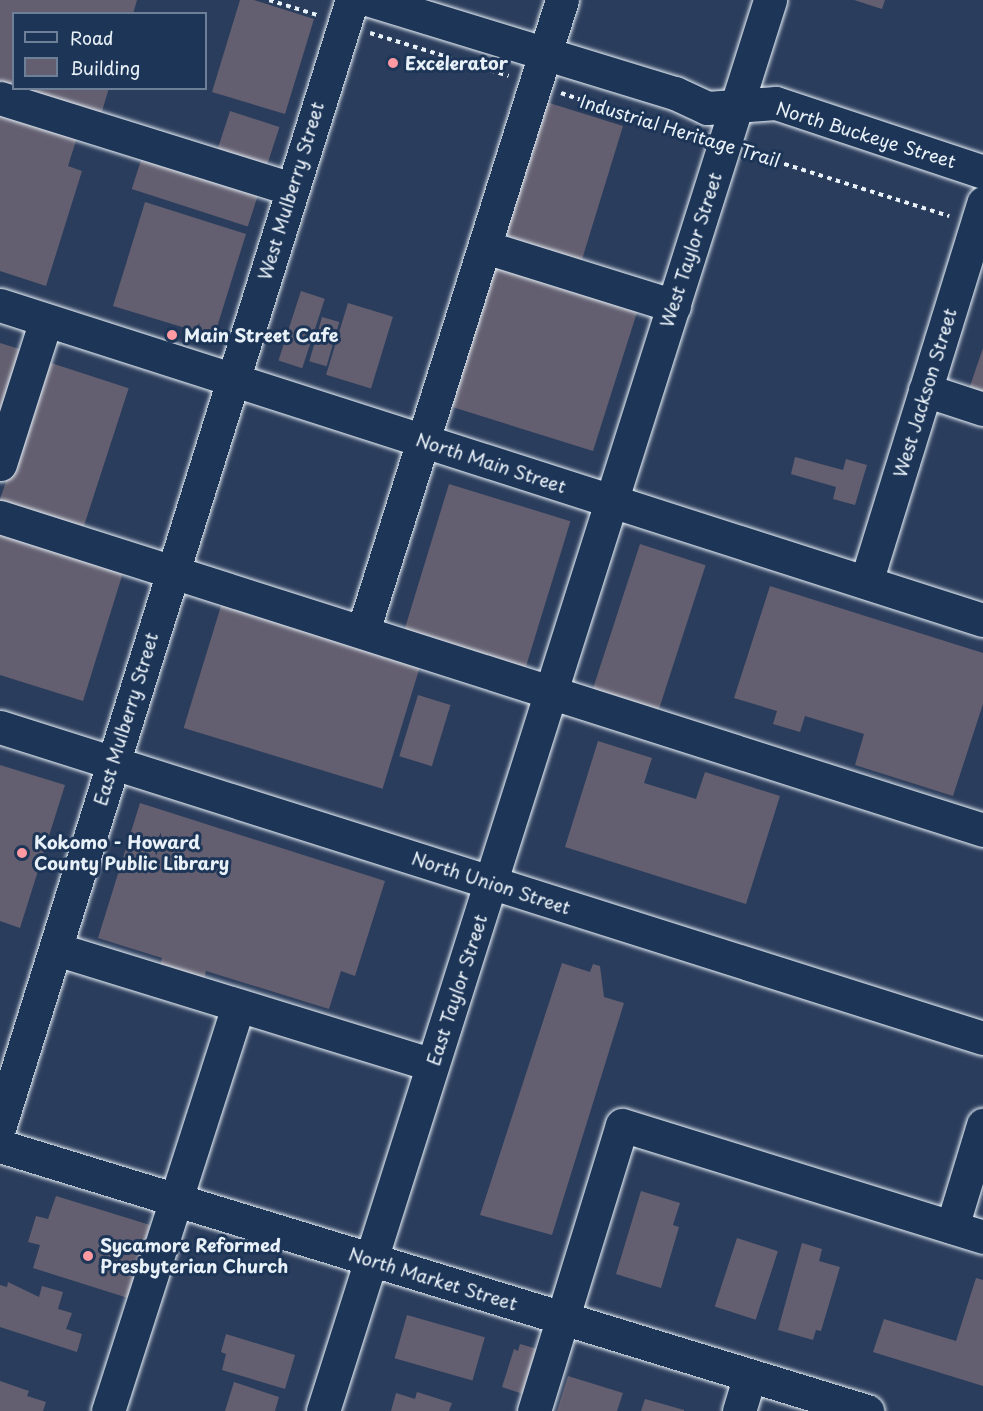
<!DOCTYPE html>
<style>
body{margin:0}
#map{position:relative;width:983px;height:1411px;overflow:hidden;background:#2b3d5c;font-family:"Playpen Sans",sans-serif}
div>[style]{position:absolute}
.building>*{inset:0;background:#635f70;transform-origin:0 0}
.path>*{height:4px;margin-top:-2px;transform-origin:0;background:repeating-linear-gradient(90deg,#e8f1f8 0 4.5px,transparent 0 9px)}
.roads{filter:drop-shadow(0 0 2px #e8f1f8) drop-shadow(0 0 2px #e8f1f8)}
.minor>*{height:33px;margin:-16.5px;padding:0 16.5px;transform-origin:16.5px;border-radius:16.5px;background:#1d3557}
.dots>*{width:16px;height:16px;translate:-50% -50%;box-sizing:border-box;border:3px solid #1d3557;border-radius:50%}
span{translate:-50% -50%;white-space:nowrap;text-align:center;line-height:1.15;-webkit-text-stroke:6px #1d3557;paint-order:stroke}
.poi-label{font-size:18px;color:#e8f1f8;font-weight:700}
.left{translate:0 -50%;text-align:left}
.street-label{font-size:18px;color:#e8f1f8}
.legend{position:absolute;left:12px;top:12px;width:195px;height:78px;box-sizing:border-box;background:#1d3557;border:2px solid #6e8097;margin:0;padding:8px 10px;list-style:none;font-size:18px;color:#e8f1f8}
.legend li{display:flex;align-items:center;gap:12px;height:30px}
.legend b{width:30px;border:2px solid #6e8097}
</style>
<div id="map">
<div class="building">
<i style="clip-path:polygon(0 0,137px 0,133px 14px,14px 14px,14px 88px,109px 88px,100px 118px,0 86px)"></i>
<i style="clip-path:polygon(240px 0,254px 0,314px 19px,285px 114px,212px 92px)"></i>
<i style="clip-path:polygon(854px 0,885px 0,882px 9px)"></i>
<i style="clip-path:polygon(543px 101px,623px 126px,580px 266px,515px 246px,504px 227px)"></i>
<i style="clip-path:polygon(0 103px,80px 128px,68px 166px,82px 171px,46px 286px,0 271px)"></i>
<i style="left:230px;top:111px;width:52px;height:46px;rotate:18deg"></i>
<i style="left:145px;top:148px;width:122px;height:43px;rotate:18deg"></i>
<i style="clip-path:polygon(145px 202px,246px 234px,217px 327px,205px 334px,113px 306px)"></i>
<i style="clip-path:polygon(503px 263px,639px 306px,593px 451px,446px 405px,487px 273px)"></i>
<i style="left:301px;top:291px;width:25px;height:73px;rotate:18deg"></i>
<i style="left:348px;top:303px;width:47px;height:75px;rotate:17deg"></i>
<i style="left:322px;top:317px;width:18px;height:46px;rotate:16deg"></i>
<i style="clip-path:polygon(0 343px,26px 351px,0 433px)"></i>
<i style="clip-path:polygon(983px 348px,983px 397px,968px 392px)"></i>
<i style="left:45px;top:361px;width:88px;height:151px;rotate:18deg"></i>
<i style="clip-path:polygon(795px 457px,843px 470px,846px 459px,867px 465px,855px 505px,833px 499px,836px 487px,791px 474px)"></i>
<i style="left:449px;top:484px;width:127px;height:157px;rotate:17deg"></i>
<i style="clip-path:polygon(0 525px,126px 563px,83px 701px,0 675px)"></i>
<i style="left:640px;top:544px;width:69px;height:157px;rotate:18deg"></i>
<i style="clip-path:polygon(770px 586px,983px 653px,983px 704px,953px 796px,855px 765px,864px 734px,805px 716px,800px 732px,773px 724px,777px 711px,734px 698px)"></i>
<i style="left:224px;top:596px;width:208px;height:138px;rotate:17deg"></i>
<i style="left:418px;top:695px;width:34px;height:64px;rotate:17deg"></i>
<i style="clip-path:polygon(598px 741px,652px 758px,644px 783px,696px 799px,705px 772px,780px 796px,746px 904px,565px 847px)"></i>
<i style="clip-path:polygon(0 765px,65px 785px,20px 928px,0 921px)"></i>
<i style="clip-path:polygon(140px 803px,385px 881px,355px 976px,341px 971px,329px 1009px,206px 971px,204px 980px,160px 966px,162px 958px,98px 938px)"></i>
<i style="clip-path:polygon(562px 963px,590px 972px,593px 964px,600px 966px,604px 997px,624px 1003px,552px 1235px,480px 1215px)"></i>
<i style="clip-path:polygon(641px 1191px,680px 1203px,673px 1225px,679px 1227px,661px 1288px,616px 1274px)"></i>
<i style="clip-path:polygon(56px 1196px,150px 1225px,128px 1298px,33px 1268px,40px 1245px,28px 1242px,36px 1216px,48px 1219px)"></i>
<i style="left:737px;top:1238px;width:43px;height:72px;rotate:18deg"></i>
<i style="clip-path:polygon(802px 1243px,822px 1249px,819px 1261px,840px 1267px,821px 1331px,816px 1330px,813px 1340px,778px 1330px)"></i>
<i style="clip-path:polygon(976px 1278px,983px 1280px,983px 1386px,873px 1352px,884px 1319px,956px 1341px)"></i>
<i style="clip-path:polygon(8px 1282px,39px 1297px,42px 1286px,63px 1292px,58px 1309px,72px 1313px,66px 1329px,82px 1334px,77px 1352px,0 1327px,0 1285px,7px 1287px)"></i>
<i style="left:407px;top:1315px;width:81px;height:45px;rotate:16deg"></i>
<i style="clip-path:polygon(226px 1334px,295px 1355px,285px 1389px,222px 1370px,226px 1354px,221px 1352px)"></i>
<i style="clip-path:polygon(520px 1344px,541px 1350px,532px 1397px,502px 1387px,514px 1349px,518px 1351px)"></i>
<i style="clip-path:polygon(568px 1376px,623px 1393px,617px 1411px,557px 1411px)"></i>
<i style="clip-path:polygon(0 1381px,29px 1391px,27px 1396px,46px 1402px,43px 1411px,0 1411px)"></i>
<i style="clip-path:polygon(234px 1382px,279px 1397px,275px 1411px,225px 1411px)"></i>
<i style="clip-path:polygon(417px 1392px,452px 1403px,449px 1411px,391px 1411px,396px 1393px,415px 1399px)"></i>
<i style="clip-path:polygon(645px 1399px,684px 1410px,684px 1411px,641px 1411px)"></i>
</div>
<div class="path">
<i style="left:269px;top:0;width:50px;rotate:17.4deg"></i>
<i style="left:370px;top:33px;width:145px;rotate:17.2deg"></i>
<i style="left:561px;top:93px;width:143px;rotate:18.8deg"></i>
<i style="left:750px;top:153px;width:209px;rotate:17.6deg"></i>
</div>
<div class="roads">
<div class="minor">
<i style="left:370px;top:0;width:319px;rotate:17deg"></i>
<i style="left:675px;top:93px;width:35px;rotate:25deg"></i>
<i style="left:707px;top:108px;width:69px;rotate:-4.1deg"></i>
<i style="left:776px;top:103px;width:218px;rotate:18.4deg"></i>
<i style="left:0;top:98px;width:306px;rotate:17.3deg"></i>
<i style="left:485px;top:247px;width:198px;rotate:17.3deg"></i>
<i style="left:0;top:305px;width:1032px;rotate:17.77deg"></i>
<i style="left:925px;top:390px;width:61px;rotate:18.1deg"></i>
<i style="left:0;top:464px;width:151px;rotate:-72.3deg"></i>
<i style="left:0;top:517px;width:1032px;rotate:17.66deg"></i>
<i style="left:866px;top:582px;width:397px;rotate:-72.8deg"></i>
<i style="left:363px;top:631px;width:662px;rotate:-72.5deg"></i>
<i style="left:0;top:727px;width:1031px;rotate:17.56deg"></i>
<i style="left:56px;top:949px;width:393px;rotate:17.1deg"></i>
<i style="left:0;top:1125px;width:1179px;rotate:-72.63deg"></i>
<i style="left:0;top:1146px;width:907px;rotate:17deg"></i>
<i style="left:952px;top:1227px;width:107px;rotate:-73.1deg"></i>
<i style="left:108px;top:1411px;width:426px;rotate:-72.2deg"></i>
<i style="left:323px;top:1411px;width:1480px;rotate:-72.42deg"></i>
<i style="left:534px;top:1411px;width:299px;rotate:-72.9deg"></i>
<i style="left:622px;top:1125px;width:378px;rotate:17.2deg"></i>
<i style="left:739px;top:1411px;width:37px;rotate:-73deg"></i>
</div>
</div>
<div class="dots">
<i style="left:393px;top:63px;background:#ff9aa2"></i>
<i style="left:172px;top:335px;background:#ff9aa2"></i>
<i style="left:22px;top:853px;background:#ff9aa2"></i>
<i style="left:88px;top:1256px;background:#ff9aa2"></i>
</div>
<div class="poi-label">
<span class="left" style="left:405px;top:63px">Excelerator</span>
<span class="left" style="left:184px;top:335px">Main Street Cafe</span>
<span class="left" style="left:34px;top:853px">Kokomo - Howard<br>County Public Library</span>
<span class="left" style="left:100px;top:1256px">Sycamore Reformed<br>Presbyterian Church</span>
</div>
<div class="street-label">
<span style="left:680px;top:131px;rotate:17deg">Industrial Heritage Trail</span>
<span style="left:866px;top:135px;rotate:17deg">North Buckeye Street</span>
<span style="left:291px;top:191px;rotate:-73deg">West Mulberry Street</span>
<span style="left:691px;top:250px;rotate:-72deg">West Taylor Street</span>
<span style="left:925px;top:393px;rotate:-73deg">West Jackson Street</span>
<span style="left:491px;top:463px;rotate:18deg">North Main Street</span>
<span style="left:126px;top:719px;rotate:-73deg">East Mulberry Street</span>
<span style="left:491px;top:883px;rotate:18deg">North Union Street</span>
<span style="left:457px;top:990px;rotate:-72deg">East Taylor Street</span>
<span style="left:433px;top:1279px;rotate:17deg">North Market Street</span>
</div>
<ul class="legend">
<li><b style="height:8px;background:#1d3557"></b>Road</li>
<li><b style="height:16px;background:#635f70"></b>Building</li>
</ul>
</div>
